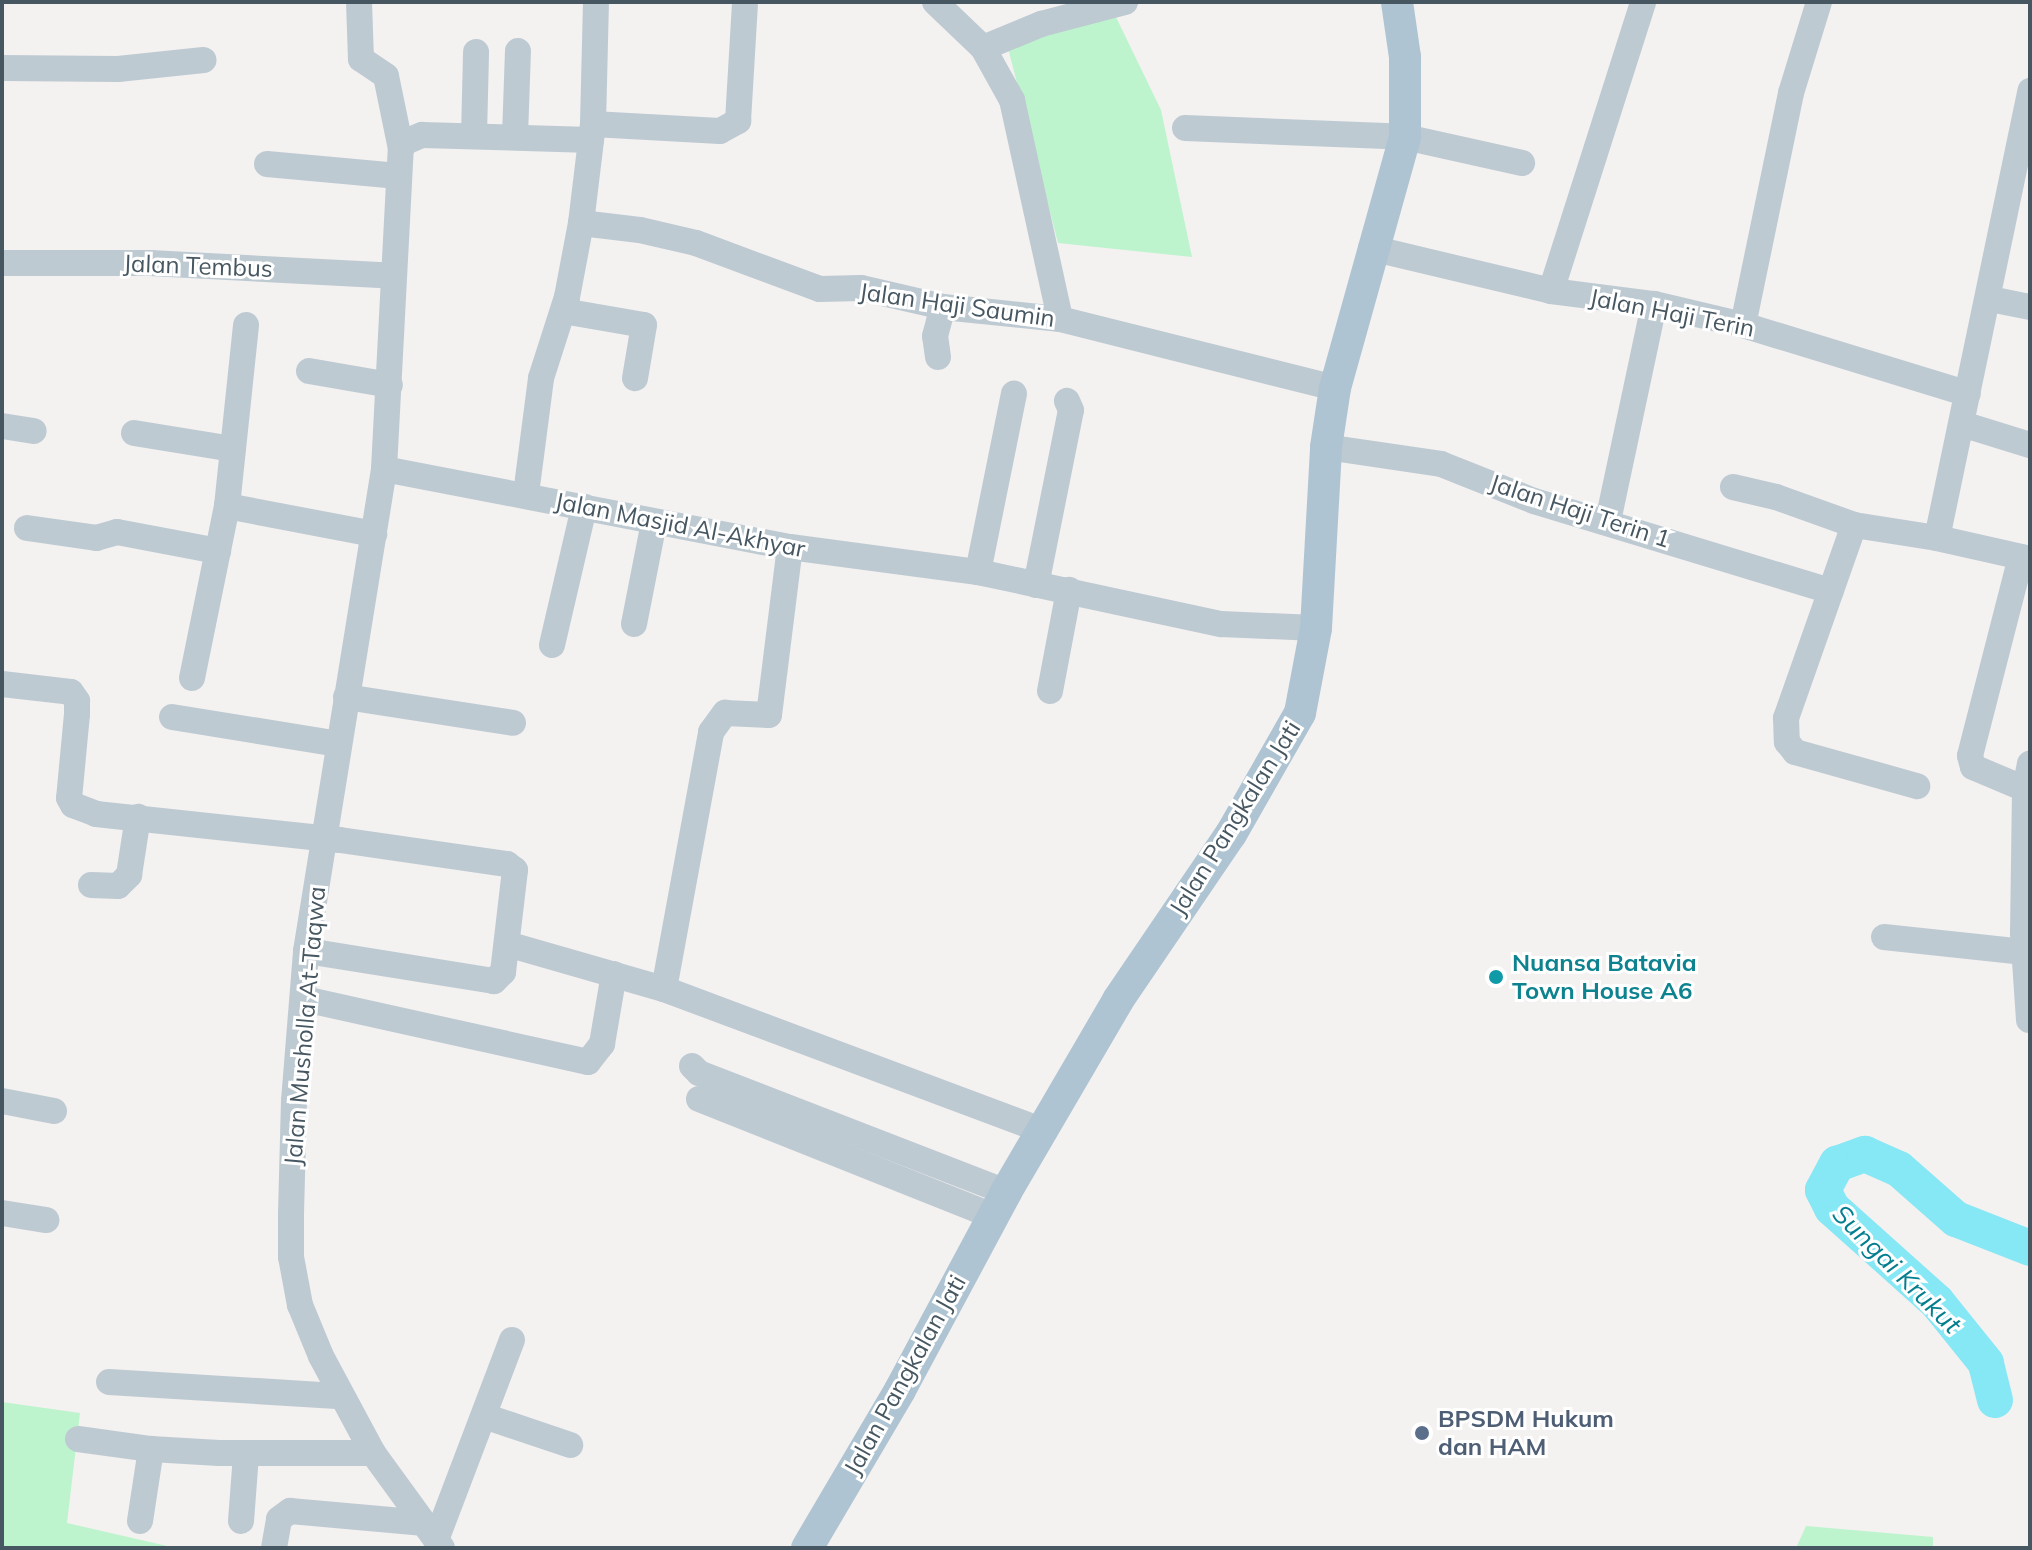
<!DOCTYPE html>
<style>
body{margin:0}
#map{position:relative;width:2032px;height:1550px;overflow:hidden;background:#f4f1f1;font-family:Mulish,sans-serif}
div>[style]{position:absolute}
.green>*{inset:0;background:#bdf4cd}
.river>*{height:36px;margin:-18px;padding:0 18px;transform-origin:18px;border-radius:18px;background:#86e7f5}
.minor>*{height:26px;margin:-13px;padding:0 13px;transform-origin:13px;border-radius:13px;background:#becad2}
.major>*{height:32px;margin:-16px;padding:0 16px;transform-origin:16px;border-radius:16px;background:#afc4d2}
.dots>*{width:22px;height:22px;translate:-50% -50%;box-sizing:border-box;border:4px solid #fff;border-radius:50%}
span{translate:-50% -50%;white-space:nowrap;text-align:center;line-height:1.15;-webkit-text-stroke:6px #fff;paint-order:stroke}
.street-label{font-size:24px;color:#475761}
.culture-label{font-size:24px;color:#0d838f;font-weight:700}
.left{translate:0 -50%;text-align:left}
.service-label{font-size:24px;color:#4e5e75;font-weight:700}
.water-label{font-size:26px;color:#047f90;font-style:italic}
.frame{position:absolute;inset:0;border:4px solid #475761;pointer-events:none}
</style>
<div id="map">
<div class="green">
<i style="clip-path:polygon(1115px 15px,1161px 110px,1192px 257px,1058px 243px,1007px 44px)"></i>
<i style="clip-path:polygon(2px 1402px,80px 1413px,67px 1523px,176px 1548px,2px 1548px)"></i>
<i style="clip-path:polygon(1806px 1526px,1933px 1537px,1933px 1548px,1796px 1548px)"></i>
</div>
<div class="river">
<i style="left:1995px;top:1400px;width:38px;rotate:-104deg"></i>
<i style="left:1986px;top:1363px;width:78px;rotate:-128.8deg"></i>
<i style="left:1937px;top:1302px;width:141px;rotate:-138.2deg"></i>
<i style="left:1832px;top:1208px;width:20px;rotate:-117deg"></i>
<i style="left:1823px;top:1190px;width:30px;rotate:-62deg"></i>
<i style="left:1837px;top:1164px;width:30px;rotate:-20deg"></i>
<i style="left:1865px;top:1154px;width:37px;rotate:24deg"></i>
<i style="left:1899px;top:1169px;width:76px;rotate:41.3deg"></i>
<i style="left:1956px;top:1219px;width:79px;rotate:21.4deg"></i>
</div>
<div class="minor">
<i style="left:359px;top:2px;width:57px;rotate:88deg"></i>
<i style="left:361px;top:59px;width:30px;rotate:34deg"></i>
<i style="left:386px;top:76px;width:75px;rotate:78.4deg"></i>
<i style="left:935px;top:2px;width:66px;rotate:43.8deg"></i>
<i style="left:983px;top:48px;width:60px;rotate:60.9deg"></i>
<i style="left:1012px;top:100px;width:224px;rotate:77.6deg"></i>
<i style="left:983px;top:48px;width:63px;rotate:-22.5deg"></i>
<i style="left:1041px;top:24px;width:87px;rotate:-14.7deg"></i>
<i style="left:2px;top:68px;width:116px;rotate:0.5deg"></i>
<i style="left:118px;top:69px;width:86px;rotate:-6deg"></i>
<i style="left:593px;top:124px;width:127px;rotate:3.2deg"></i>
<i style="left:720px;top:131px;width:21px;rotate:-29deg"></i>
<i style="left:738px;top:121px;width:119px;rotate:-86.6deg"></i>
<i style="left:1185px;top:128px;width:220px;rotate:2.3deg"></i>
<i style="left:1405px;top:137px;width:120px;rotate:12.5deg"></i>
<i style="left:474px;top:136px;width:84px;rotate:-88.6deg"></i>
<i style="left:515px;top:136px;width:85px;rotate:-88deg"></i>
<i style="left:267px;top:164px;width:132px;rotate:5.2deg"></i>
<i style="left:581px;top:223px;width:59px;rotate:6.8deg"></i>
<i style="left:640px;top:230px;width:57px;rotate:13.1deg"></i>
<i style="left:696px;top:243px;width:132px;rotate:20.4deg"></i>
<i style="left:820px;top:289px;width:41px;rotate:-1.4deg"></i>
<i style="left:861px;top:288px;width:84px;rotate:13deg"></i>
<i style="left:943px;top:307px;width:118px;rotate:5.9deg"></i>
<i style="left:1060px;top:319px;width:284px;rotate:14.1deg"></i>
<i style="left:1371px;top:248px;width:185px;rotate:13.4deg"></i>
<i style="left:1551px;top:291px;width:104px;rotate:7.2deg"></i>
<i style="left:1654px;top:304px;width:91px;rotate:13.3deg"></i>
<i style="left:1743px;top:325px;width:235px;rotate:17deg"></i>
<i style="left:2px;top:263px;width:148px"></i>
<i style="left:150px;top:263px;width:244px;rotate:3deg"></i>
<i style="left:1551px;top:291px;width:303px;rotate:-72.3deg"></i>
<i style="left:1990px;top:299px;width:41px;rotate:11.3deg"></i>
<i style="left:563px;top:311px;width:82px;rotate:9.8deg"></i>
<i style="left:644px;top:325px;width:54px;rotate:99.6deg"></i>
<i style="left:1743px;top:325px;width:237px;rotate:-78.3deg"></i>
<i style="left:1791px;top:93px;width:95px;rotate:-72.9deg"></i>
<i style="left:938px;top:357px;width:21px;rotate:-98deg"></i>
<i style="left:935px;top:336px;width:30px;rotate:-75deg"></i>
<i style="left:309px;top:371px;width:82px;rotate:9.8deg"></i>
<i style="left:1962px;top:424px;width:71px;rotate:17.2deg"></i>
<i style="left:2px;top:426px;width:32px;rotate:9deg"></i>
<i style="left:134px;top:433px;width:100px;rotate:9.2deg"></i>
<i style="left:1326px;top:447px;width:116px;rotate:8.4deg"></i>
<i style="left:1441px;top:464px;width:100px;rotate:21.7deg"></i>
<i style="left:1534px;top:501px;width:310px;rotate:16.9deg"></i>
<i style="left:384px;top:469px;width:413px;rotate:10.9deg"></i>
<i style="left:790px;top:547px;width:190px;rotate:7.6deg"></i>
<i style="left:978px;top:572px;width:249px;rotate:12.1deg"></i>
<i style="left:1221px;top:624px;width:95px;rotate:2.4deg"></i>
<i style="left:1733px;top:487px;width:44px;rotate:13.1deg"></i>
<i style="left:1776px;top:497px;width:83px;rotate:19.7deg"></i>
<i style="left:1854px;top:525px;width:84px;rotate:8.9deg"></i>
<i style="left:1937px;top:538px;width:95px;rotate:12.7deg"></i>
<i style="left:526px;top:494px;width:117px;rotate:-82.6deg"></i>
<i style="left:541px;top:378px;width:85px;rotate:-72.2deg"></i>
<i style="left:567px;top:297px;width:75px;rotate:-79.3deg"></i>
<i style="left:581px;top:223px;width:100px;rotate:-83.1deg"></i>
<i style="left:593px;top:124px;width:122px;rotate:-88.6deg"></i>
<i style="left:227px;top:506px;width:150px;rotate:10.8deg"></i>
<i style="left:1608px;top:521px;width:222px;rotate:-78deg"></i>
<i style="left:1854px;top:525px;width:205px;rotate:109.4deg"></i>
<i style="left:1786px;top:718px;width:24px;rotate:88deg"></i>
<i style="left:1787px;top:742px;width:13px;rotate:51deg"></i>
<i style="left:1795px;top:752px;width:127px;rotate:15.6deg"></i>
<i style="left:27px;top:528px;width:70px;rotate:8.2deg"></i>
<i style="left:96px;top:538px;width:22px;rotate:-16deg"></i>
<i style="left:117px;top:532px;width:103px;rotate:10.7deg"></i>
<i style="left:1937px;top:538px;width:457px;rotate:-78.2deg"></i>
<i style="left:2021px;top:557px;width:205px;rotate:104.4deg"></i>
<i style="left:1970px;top:756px;width:11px;rotate:75deg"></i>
<i style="left:1973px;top:767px;width:56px;rotate:22.9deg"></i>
<i style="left:978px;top:572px;width:182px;rotate:-78.6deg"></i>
<i style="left:1036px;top:585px;width:178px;rotate:-78.7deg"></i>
<i style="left:1071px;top:410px;width:10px;rotate:-114deg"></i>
<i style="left:634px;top:624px;width:104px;rotate:-78.9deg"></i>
<i style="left:552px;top:645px;width:142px;rotate:-76.9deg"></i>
<i style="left:192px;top:678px;width:176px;rotate:-78.5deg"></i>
<i style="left:227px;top:506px;width:182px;rotate:-84deg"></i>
<i style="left:2px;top:684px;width:69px;rotate:6.6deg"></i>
<i style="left:71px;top:692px;width:11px;rotate:56deg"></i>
<i style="left:77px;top:701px;width:13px;rotate:90deg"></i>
<i style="left:77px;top:714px;width:84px;rotate:95.4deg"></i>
<i style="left:69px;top:798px;width:8px;rotate:60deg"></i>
<i style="left:73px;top:805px;width:25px;rotate:21deg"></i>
<i style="left:96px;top:814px;width:245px;rotate:6.1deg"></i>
<i style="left:340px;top:840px;width:169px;rotate:8.2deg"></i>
<i style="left:507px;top:864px;width:10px;rotate:37deg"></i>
<i style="left:515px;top:870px;width:103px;rotate:96.7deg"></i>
<i style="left:503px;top:972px;width:13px;rotate:135deg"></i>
<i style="left:494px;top:981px;width:190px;rotate:-170.9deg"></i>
<i style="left:1050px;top:691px;width:103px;rotate:-79.3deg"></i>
<i style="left:346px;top:697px;width:169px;rotate:8.8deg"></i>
<i style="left:172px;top:717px;width:168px;rotate:9.2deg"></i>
<i style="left:91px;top:885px;width:27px;rotate:2deg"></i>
<i style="left:118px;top:886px;width:16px;rotate:-45deg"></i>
<i style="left:129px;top:875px;width:59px;rotate:-81.2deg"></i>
<i style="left:1884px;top:937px;width:141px;rotate:6.1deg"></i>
<i style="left:507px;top:944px;width:163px;rotate:16deg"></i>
<i style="left:664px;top:989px;width:403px;rotate:20.5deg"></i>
<i style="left:664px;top:989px;width:261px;rotate:-79.6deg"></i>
<i style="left:711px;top:732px;width:24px;rotate:-54deg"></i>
<i style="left:725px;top:713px;width:44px;rotate:2.6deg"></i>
<i style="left:769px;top:715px;width:169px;rotate:-82.9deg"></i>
<i style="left:304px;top:999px;width:291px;rotate:12.5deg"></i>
<i style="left:588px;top:1062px;width:23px;rotate:-52deg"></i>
<i style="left:602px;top:1044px;width:71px;rotate:-80.3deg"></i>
<i style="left:2029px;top:1020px;width:87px;rotate:-93.9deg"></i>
<i style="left:2023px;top:933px;width:144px;rotate:-89.2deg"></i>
<i style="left:2025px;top:789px;width:26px;rotate:-79deg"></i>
<i style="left:692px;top:1066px;width:10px;rotate:45deg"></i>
<i style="left:699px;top:1073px;width:329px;rotate:21.2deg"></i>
<i style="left:699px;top:1099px;width:316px;rotate:21.7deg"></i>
<i style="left:2px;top:1101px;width:53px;rotate:10.9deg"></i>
<i style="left:2px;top:1213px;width:45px;rotate:9deg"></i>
<i style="left:109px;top:1382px;width:232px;rotate:3.5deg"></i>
<i style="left:484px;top:1416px;width:91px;rotate:18.6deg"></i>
<i style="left:78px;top:1439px;width:74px;rotate:7.8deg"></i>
<i style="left:151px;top:1449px;width:68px;rotate:3.4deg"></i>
<i style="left:219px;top:1453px;width:154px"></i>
<i style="left:140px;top:1521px;width:73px;rotate:-81.3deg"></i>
<i style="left:241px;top:1521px;width:67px;rotate:-85.7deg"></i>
<i style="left:436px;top:1540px;width:214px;rotate:-69.2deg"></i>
<i style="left:274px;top:1548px;width:29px;rotate:-80deg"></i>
<i style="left:279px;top:1519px;width:14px;rotate:-36deg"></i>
<i style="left:290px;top:1511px;width:135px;rotate:5.1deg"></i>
<i style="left:442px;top:1548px;width:117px;rotate:-126deg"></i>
<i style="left:373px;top:1453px;width:110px;rotate:-118.2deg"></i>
<i style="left:321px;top:1356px;width:55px;rotate:-112.4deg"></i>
<i style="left:300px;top:1305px;width:49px;rotate:-100.6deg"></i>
<i style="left:291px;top:1257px;width:43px;rotate:-90deg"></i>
<i style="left:291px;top:1214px;width:113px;rotate:-88.5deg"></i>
<i style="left:294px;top:1101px;width:150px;rotate:-85.4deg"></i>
<i style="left:306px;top:951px;width:488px;rotate:-80.8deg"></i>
<i style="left:384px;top:469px;width:320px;rotate:-87deg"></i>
<i style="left:401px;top:149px;width:6px;rotate:-72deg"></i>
<i style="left:403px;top:143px;width:21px;rotate:-23deg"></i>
<i style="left:422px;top:135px;width:169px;rotate:1.7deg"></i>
</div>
<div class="major">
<i style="left:807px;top:1548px;width:183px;rotate:-59.5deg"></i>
<i style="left:900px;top:1390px;width:225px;rotate:-61.8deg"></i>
<i style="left:1006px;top:1192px;width:222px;rotate:-59.7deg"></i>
<i style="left:1118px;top:1000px;width:201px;rotate:-55.8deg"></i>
<i style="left:1231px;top:834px;width:139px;rotate:-60.3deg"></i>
<i style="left:1300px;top:713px;width:86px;rotate:-79.3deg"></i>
<i style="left:1316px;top:628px;width:181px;rotate:-86.8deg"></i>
<i style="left:1326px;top:447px;width:60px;rotate:-81.3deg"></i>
<i style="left:1335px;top:388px;width:261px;rotate:-74.4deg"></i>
<i style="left:1405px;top:137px;width:80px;rotate:-90deg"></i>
<i style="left:1405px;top:57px;width:56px;rotate:-98.3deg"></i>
</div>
<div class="dots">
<i style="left:1496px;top:977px;background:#0f9aa8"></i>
<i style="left:1422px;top:1433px;background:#5c6f8a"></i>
</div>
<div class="street-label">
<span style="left:198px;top:266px;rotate:2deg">Jalan Tembus</span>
<span style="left:957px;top:305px;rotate:8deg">Jalan Haji Saumin</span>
<span style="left:1672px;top:313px;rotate:11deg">Jalan Haji Terin</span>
<span style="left:1580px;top:511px;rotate:18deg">Jalan Haji Terin 1</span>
<span style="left:680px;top:525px;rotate:11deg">Jalan Masjid Al-Akhyar</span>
<span style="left:1235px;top:818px;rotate:-58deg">Jalan Pangkalan Jati</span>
<span style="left:305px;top:1026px;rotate:-85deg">Jalan Musholla At-Taqwa</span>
<span style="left:905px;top:1375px;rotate:-61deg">Jalan Pangkalan Jati</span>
</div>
<div class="culture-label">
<span class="left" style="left:1512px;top:977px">Nuansa Batavia<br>Town House A6</span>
</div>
<div class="service-label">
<span class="left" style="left:1438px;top:1433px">BPSDM Hukum<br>dan HAM</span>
</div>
<div class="water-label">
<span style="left:1897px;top:1269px;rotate:45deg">Sungai Krukut</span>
</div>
<div class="frame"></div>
</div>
